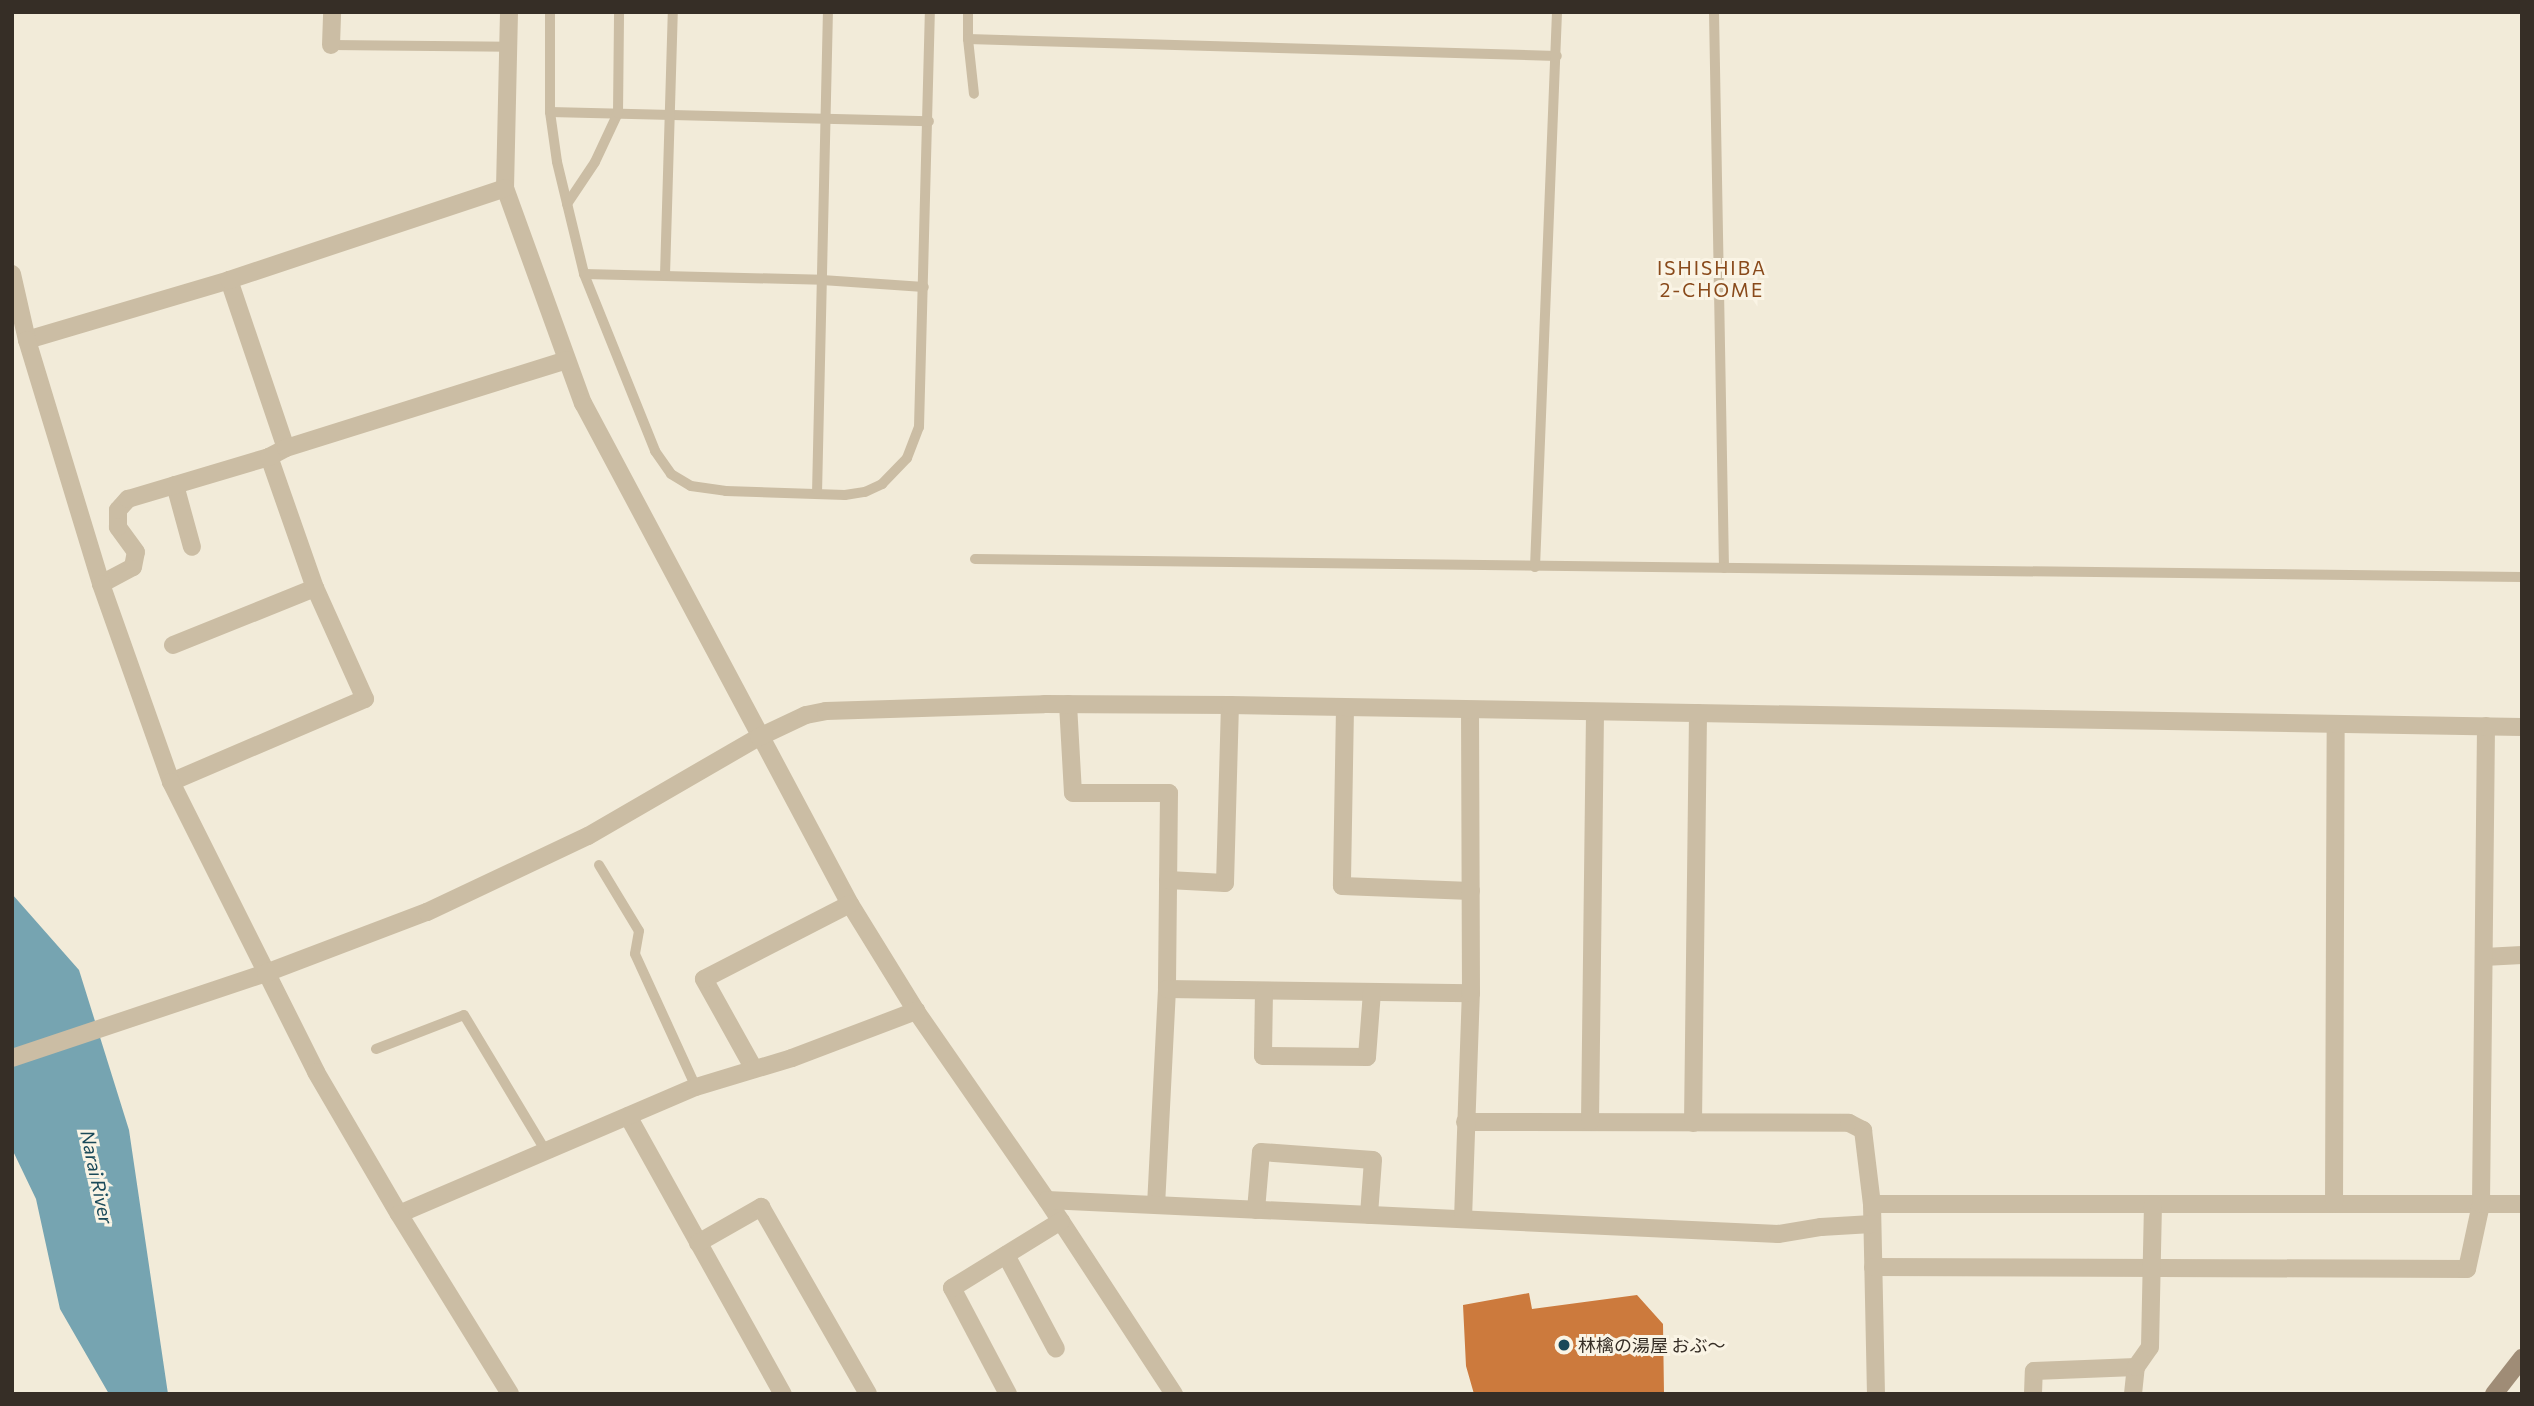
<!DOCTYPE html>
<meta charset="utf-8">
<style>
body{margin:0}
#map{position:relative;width:2534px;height:1406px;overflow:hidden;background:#f2ebd9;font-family:Commissioner,"Noto Sans JP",sans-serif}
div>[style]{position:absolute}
.water>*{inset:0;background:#76a4b1}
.building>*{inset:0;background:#cc7a3d}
.service>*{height:10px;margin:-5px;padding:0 5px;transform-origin:5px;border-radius:5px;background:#cbbda4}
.minor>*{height:18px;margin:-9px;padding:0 9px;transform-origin:9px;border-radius:9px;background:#cbbda4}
.tertiary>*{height:18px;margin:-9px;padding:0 9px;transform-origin:9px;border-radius:9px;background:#cbbda4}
.secondary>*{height:18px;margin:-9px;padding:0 9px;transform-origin:9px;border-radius:9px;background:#9f8c76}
.dots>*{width:19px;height:19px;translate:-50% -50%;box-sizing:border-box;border:4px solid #faf4e5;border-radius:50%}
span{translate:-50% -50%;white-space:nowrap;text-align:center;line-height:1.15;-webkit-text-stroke:6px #faf4e5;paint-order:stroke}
.poi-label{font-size:18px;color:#362e26}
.left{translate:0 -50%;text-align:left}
.neighbourhood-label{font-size:19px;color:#894a1b;letter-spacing:2px}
.water-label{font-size:19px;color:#1a4959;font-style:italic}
.frame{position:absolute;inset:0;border:14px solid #362e26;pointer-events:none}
</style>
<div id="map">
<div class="water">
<i style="clip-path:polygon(12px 894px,79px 970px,129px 1130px,168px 1394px,109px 1394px,60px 1309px,36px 1199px,12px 1149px)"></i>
</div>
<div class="building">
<i style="clip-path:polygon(1529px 1293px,1532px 1309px,1637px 1295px,1663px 1324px,1664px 1394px,1474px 1394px,1466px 1366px,1463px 1305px)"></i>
</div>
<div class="service">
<i style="left:550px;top:12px;width:100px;rotate:90deg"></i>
<i style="left:550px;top:112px;width:50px;rotate:82deg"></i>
<i style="left:557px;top:162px;width:115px;rotate:76.4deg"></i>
<i style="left:584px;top:274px;width:191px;rotate:68.1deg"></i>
<i style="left:655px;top:451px;width:28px;rotate:55deg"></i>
<i style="left:671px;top:474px;width:23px;rotate:31deg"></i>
<i style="left:691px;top:486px;width:35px;rotate:8deg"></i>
<i style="left:726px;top:491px;width:119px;rotate:1.9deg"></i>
<i style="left:845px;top:495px;width:20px;rotate:-9deg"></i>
<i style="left:865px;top:492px;width:19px;rotate:-25deg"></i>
<i style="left:882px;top:484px;width:36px;rotate:-46deg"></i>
<i style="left:907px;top:458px;width:33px;rotate:-69deg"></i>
<i style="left:919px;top:427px;width:415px;rotate:-88.5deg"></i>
<i style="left:968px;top:12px;width:27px;rotate:90deg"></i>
<i style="left:968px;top:39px;width:55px;rotate:83.8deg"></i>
<i style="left:1714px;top:12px;width:556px;rotate:88.97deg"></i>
<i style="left:968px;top:39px;width:589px;rotate:1.65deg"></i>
<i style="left:331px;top:45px;width:178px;rotate:0.6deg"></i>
<i style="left:550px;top:112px;width:379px;rotate:1.4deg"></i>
<i style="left:567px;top:204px;width:50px;rotate:-56.3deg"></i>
<i style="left:595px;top:162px;width:54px;rotate:-64.9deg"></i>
<i style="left:618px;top:113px;width:101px;rotate:-89.4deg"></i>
<i style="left:584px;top:274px;width:238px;rotate:1.4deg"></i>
<i style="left:822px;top:280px;width:102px;rotate:3.9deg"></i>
<i style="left:665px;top:275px;width:263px;rotate:-88.3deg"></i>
<i style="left:817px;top:494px;width:482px;rotate:-88.7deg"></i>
<i style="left:975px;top:559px;width:1547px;rotate:0.67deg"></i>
<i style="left:1535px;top:567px;width:555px;rotate:-87.73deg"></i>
<i style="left:599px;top:865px;width:77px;rotate:58.8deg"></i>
<i style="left:639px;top:931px;width:23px;rotate:100deg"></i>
<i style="left:635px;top:954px;width:146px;rotate:65.4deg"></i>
<i style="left:376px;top:1049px;width:94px;rotate:-21.1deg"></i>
<i style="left:464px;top:1015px;width:157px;rotate:59deg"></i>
</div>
<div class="minor">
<i style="left:509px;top:12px;width:176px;rotate:91.3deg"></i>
<i style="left:505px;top:188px;width:229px;rotate:70.1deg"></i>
<i style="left:583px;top:403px;width:568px;rotate:61.95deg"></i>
<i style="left:850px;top:904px;width:126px;rotate:58.3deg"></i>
<i style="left:916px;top:1011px;width:230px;rotate:55.3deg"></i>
<i style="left:1047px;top:1200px;width:232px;rotate:56.8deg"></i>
<i style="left:331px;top:45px;width:33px;rotate:-88deg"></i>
<i style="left:229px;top:280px;width:177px;rotate:71.3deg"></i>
<i style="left:27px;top:340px;width:211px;rotate:-16.5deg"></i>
<i style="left:229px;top:280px;width:291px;rotate:-18.4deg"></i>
<i style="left:175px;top:485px;width:64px;rotate:74.7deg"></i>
<i style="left:101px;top:584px;width:36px;rotate:-28deg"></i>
<i style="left:133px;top:567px;width:15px;rotate:-79deg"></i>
<i style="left:136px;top:552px;width:31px;rotate:-126deg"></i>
<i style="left:118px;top:527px;width:17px;rotate:-90deg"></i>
<i style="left:118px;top:510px;width:15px;rotate:-48deg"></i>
<i style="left:128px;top:499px;width:147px;rotate:-16.6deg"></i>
<i style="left:173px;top:645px;width:153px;rotate:-21.9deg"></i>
<i style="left:1068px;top:704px;width:89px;rotate:86.8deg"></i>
<i style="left:1073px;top:793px;width:96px"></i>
<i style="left:1169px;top:793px;width:196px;rotate:90.6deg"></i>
<i style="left:1167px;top:989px;width:216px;rotate:92.9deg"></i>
<i style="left:1345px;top:708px;width:178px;rotate:91deg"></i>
<i style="left:1342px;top:886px;width:129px;rotate:2.2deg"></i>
<i style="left:171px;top:782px;width:211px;rotate:-23.2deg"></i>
<i style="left:365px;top:699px;width:122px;rotate:-114.2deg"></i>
<i style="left:315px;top:588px;width:139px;rotate:-109.3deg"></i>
<i style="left:269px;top:457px;width:19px;rotate:-28deg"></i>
<i style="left:286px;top:448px;width:294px;rotate:-17.4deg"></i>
<i style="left:1168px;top:880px;width:57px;rotate:3deg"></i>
<i style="left:1225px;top:883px;width:178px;rotate:-88.4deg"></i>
<i style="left:2484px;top:957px;width:38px;rotate:-3deg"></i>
<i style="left:1167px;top:989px;width:304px;rotate:0.8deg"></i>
<i style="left:1264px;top:991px;width:65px;rotate:90.9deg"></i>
<i style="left:1263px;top:1056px;width:104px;rotate:0.6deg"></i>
<i style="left:1367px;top:1057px;width:65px;rotate:-85.6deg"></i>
<i style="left:754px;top:1069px;width:103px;rotate:-119.1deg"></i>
<i style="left:704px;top:979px;width:164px;rotate:-27.2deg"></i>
<i style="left:628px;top:1116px;width:318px;rotate:60.9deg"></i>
<i style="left:1465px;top:1122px;width:384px;rotate:0.1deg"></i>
<i style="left:1849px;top:1123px;width:16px;rotate:27deg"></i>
<i style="left:1863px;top:1130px;width:75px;rotate:83.1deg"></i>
<i style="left:1872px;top:1204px;width:190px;rotate:88.8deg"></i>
<i style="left:1590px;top:1122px;width:410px;rotate:-89.3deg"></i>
<i style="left:1693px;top:1123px;width:410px;rotate:-89.3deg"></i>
<i style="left:1047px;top:1200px;width:732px;rotate:2.66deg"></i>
<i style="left:1778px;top:1234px;width:44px;rotate:-9.2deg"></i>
<i style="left:1821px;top:1227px;width:51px;rotate:-3.4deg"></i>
<i style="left:1872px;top:1204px;width:650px"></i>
<i style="left:2334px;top:1204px;width:480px;rotate:-89.8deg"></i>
<i style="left:1256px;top:1210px;width:58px;rotate:-85.1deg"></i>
<i style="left:1261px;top:1152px;width:112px;rotate:4.1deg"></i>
<i style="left:1373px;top:1160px;width:55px;rotate:94.2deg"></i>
<i style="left:399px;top:1214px;width:323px;rotate:-23.2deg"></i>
<i style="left:696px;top:1087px;width:100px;rotate:-16.8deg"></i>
<i style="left:792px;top:1058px;width:133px;rotate:-20.8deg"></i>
<i style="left:1463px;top:1219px;width:226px;rotate:-88deg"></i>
<i style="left:1471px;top:993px;width:283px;rotate:-90.2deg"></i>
<i style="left:698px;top:1243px;width:73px;rotate:-29.7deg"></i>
<i style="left:761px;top:1207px;width:215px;rotate:60.2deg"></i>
<i style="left:1006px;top:1255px;width:106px;rotate:62deg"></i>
<i style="left:1873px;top:1267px;width:594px;rotate:0.19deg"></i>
<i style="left:2467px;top:1269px;width:66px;rotate:-77.8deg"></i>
<i style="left:2481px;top:1204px;width:478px;rotate:-89.4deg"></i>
<i style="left:1008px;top:1394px;width:120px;rotate:-117.8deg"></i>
<i style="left:952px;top:1288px;width:128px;rotate:-31.6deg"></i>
<i style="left:2033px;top:1394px;width:23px;rotate:-88deg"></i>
<i style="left:2034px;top:1371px;width:102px;rotate:-2.2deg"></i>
<i style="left:2133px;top:1394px;width:27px;rotate:-84deg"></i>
<i style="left:2136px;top:1367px;width:24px;rotate:-55deg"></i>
<i style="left:2150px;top:1347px;width:143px;rotate:-88.8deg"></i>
</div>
<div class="tertiary">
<i style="left:12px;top:274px;width:68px;rotate:77.2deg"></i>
<i style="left:27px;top:340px;width:255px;rotate:73.1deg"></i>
<i style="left:101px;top:584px;width:210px;rotate:70.5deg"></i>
<i style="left:171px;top:782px;width:324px;rotate:63.4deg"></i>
<i style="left:316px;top:1072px;width:164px;rotate:59.7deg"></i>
<i style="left:399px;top:1214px;width:211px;rotate:58.3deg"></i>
<i style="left:12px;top:1058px;width:268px;rotate:-18.5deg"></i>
<i style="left:266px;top:973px;width:172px;rotate:-20.8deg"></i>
<i style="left:427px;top:912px;width:178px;rotate:-25.3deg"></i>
<i style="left:588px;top:836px;width:198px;rotate:-30.1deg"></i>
<i style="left:759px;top:737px;width:52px;rotate:-25.1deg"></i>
<i style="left:806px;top:715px;width:20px;rotate:-11deg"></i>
<i style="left:826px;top:711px;width:218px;rotate:-1.8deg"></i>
<i style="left:1044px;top:704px;width:186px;rotate:0.3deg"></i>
<i style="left:1230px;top:705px;width:1292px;rotate:0.98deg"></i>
</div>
<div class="secondary">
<i style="left:2494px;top:1394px;width:46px;rotate:-52.1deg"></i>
</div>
<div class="dots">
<i style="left:1564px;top:1345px;background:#1a4959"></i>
</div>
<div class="poi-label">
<span class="left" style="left:1578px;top:1345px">林檎の湯屋 おぶ～</span>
</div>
<div class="neighbourhood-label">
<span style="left:1712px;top:279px">ISHISHIBA<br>2-CHOME</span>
</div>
<div class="water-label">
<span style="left:97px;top:1177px;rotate:78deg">Narai River</span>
</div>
<div class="frame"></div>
</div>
